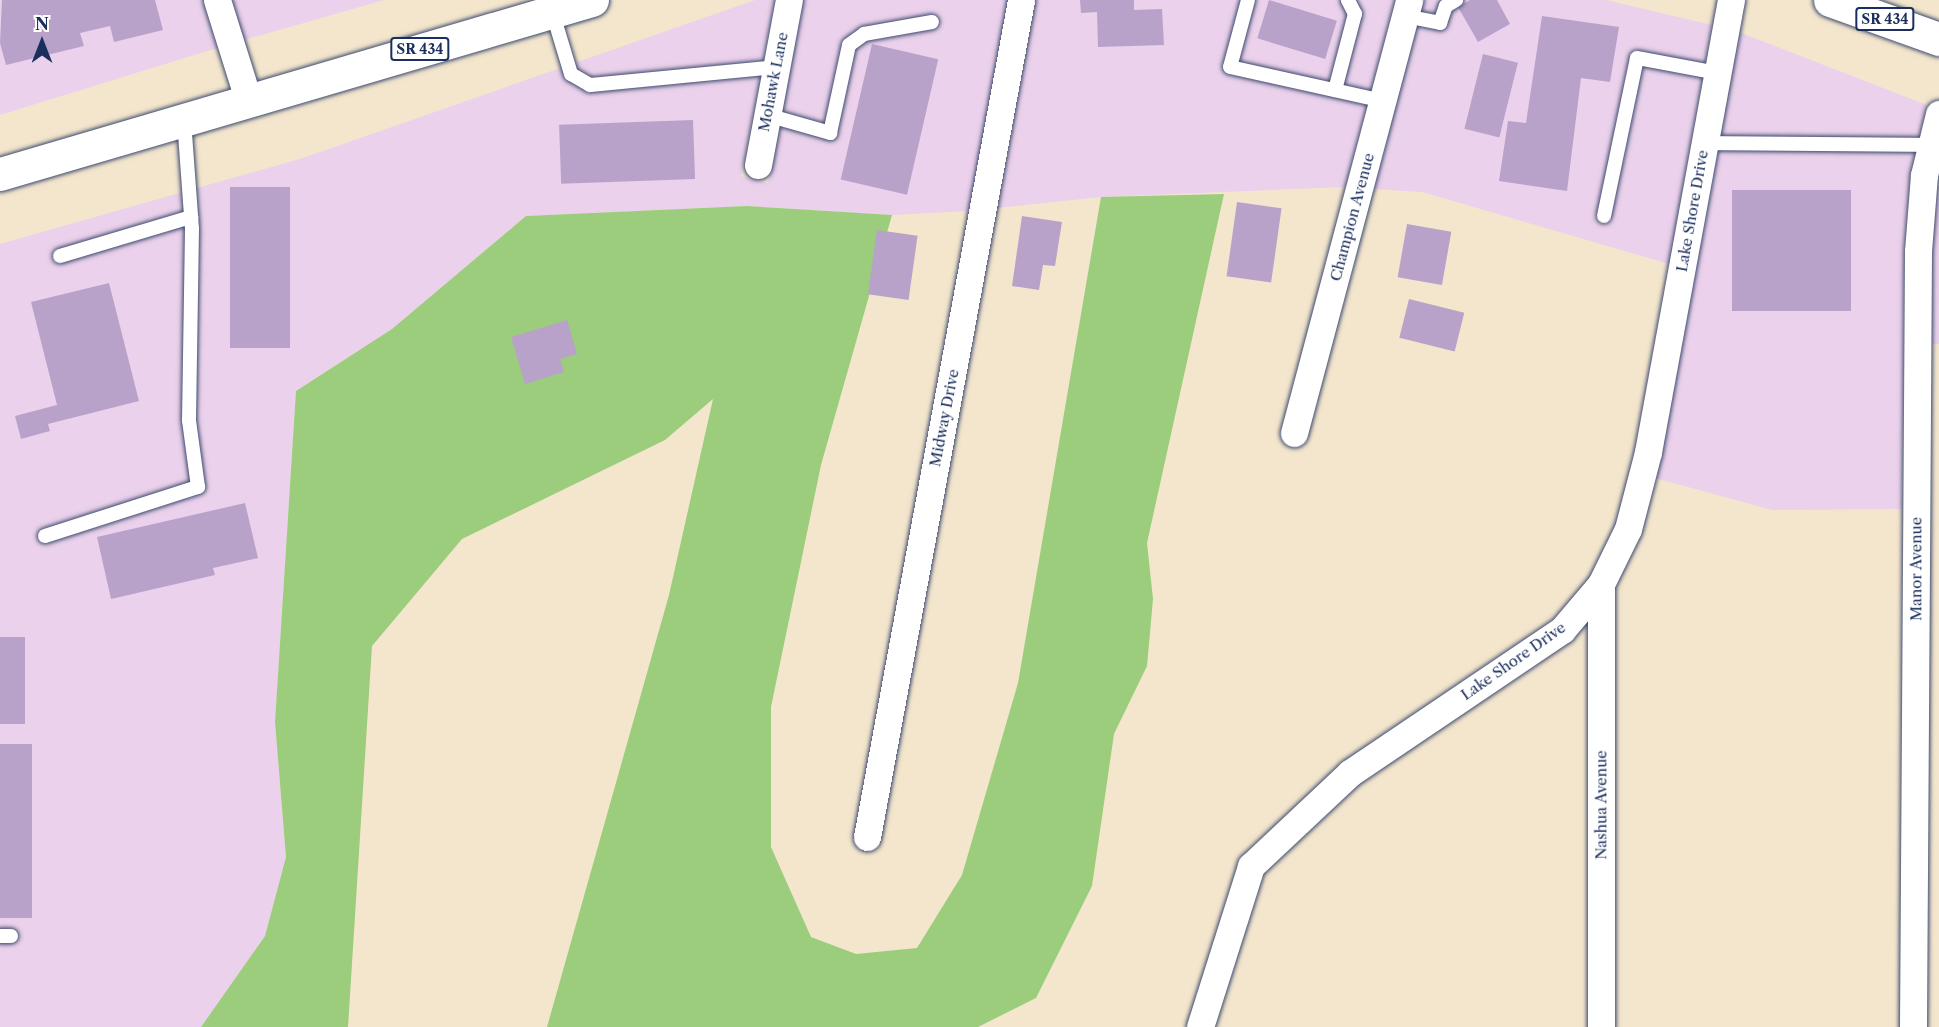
<!DOCTYPE html>
<style>
body{margin:0}
#map{position:relative;width:1939px;height:1027px;overflow:hidden;background:#f4e6cd;font-family:"Libre Caslon Text",serif}
div>[style]{position:absolute}
.built>*{inset:0;background:#ebd1eb}
.green>*{inset:0;background:#9bcd7c}
.building>*{inset:0;background:#b9a2ca;transform-origin:0 0}
.roads{filter:drop-shadow(0 0 2px #3c4a6f) drop-shadow(0 0 2px #3c4a6f)}
.lane>*{height:14px;margin:-7px;padding:0 7px;transform-origin:7px;border-radius:7px;background:#fff}
.street>*{height:27px;margin:-13.5px;padding:0 13.5px;transform-origin:13.5px;border-radius:13.5px;background:#fff}
.primary>*{height:33px;margin:-16.5px;padding:0 16.5px;transform-origin:16.5px;border-radius:16.5px;background:#fff}
span{translate:-50% -50%;white-space:nowrap;text-align:center;line-height:1.15;-webkit-text-stroke:6px #fff;paint-order:stroke}
.shield-label span{padding:2px 4px;background:#fff;border:2px solid;border-radius:4px;-webkit-text-stroke-width:0}
.shield-label{font-size:14px;color:#1b2f5e;font-weight:700}
.street-label{font-size:15px;color:#1b2f5e}
.north{position:absolute;left:12px;top:12px;width:60px;height:60px;-webkit-text-stroke:4px #fff;paint-order:stroke;rotate:0deg;font-size:16px;font-weight:700;line-height:24px;text-align:center;color:#1b2f5e}
.north::after{content:'';display:block;margin:auto;width:21px;height:27px;background:#1b2f5e;clip-path:polygon(50% 0,100% 100%,50% 72%,0 100%)}
</style>
<div id="map">
<div class="built">
<i style="clip-path:polygon(0 0,203px 0,217px 48px,0 115px)"></i>
<i style="clip-path:polygon(231px 0,384px 0,244px 40px)"></i>
<i style="clip-path:polygon(755px 0,775px 0,741px 176px,768px 183px,803px 0,1008px 0,969px 211px,892px 215px,747px 206px,526px 216px,392px 329px,296px 391px,275px 722px,286px 857px,265px 936px,201px 1027px,0 1027px,0 244px,303px 158px)"></i>
<i style="clip-path:polygon(1036px 0,1395px 0,1345px 187px,1101px 197px,998px 208px)"></i>
<i style="clip-path:polygon(1423px 0,1606px 0,1712px 25px,1669px 264px,1422px 192px,1373px 189px)"></i>
<i style="clip-path:polygon(1739px 32px,1927px 105px,1911px 171px,1904px 249px,1902px 509px,1772px 510px,1655px 478px)"></i>
<i style="clip-path:polygon(1939px 171px,1939px 344px,1930px 344px,1931px 251px)"></i>
</div>
<div class="green">
<i style="clip-path:polygon(1224px 194px,1147px 543px,1153px 599px,1147px 666px,1114px 734px,1092px 886px,1036px 998px,978px 1027px,547px 1027px,669px 595px,713px 399px,665px 440px,462px 539px,372px 646px,348px 1027px,201px 1027px,265px 936px,286px 857px,275px 722px,296px 391px,392px 329px,526px 216px,747px 206px,892px 215px,821px 465px,771px 707px,771px 847px,811px 937px,856px 954px,917px 948px,962px 875px,1018px 683px,1101px 197px)"></i>
</div>
<div class="building">
<i style="clip-path:polygon(2px 0,155px 0,163px 30px,114px 42px,110px 26px,80px 33px,84px 46px,6px 65px,0 43px)"></i>
<i style="clip-path:polygon(1080px 0,1134px 0,1134px 10px,1162px 9px,1164px 45px,1098px 47px,1097px 12px,1081px 13px)"></i>
<i style="left:1269px;top:0;width:71px;height:40px;rotate:17deg"></i>
<i style="clip-path:polygon(1470px 0,1497px 0,1510px 24px,1478px 42px,1458px 7px)"></i>
<i style="clip-path:polygon(1542px 16px,1619px 27px,1610px 82px,1581px 78px,1567px 191px,1499px 181px,1508px 121px,1526px 123px)"></i>
<i style="left:872px;top:44px;width:68px;height:139px;rotate:13deg"></i>
<i style="left:1483px;top:54px;width:36px;height:77px;rotate:14deg"></i>
<i style="left:693px;top:120px;width:59px;height:134px;rotate:88deg"></i>
<i style="left:230px;top:187px;width:60px;height:161px"></i>
<i style="left:1732px;top:190px;width:119px;height:121px"></i>
<i style="left:1237px;top:202px;width:45px;height:75px;rotate:8deg"></i>
<i style="clip-path:polygon(1022px 216px,1062px 222px,1055px 266px,1043px 265px,1039px 290px,1012px 286px)"></i>
<i style="left:1407px;top:224px;width:45px;height:54px;rotate:10deg"></i>
<i style="left:877px;top:230px;width:41px;height:65px;rotate:8deg"></i>
<i style="clip-path:polygon(109px 283px,139px 401px,48px 424px,50px 431px,21px 439px,15px 416px,57px 405px,31px 302px)"></i>
<i style="left:1409px;top:299px;width:57px;height:40px;rotate:14deg"></i>
<i style="clip-path:polygon(567px 320px,577px 354px,560px 359px,564px 372px,525px 384px,511px 337px)"></i>
<i style="clip-path:polygon(245px 503px,258px 558px,213px 568px,215px 575px,111px 599px,97px 537px)"></i>
<i style="left:0;top:637px;width:25px;height:87px"></i>
<i style="left:0;top:744px;width:32px;height:174px"></i>
</div>
<div class="roads">
<div class="lane">
<i style="left:1248px;top:0;width:69px;rotate:105deg"></i>
<i style="left:1230px;top:67px;width:157px;rotate:12.5deg"></i>
<i style="left:552px;top:11px;width:66px;rotate:73.2deg"></i>
<i style="left:571px;top:74px;width:22px;rotate:30deg"></i>
<i style="left:590px;top:85px;width:187px;rotate:-5.5deg"></i>
<i style="left:1405px;top:16px;width:36px;rotate:11deg"></i>
<i style="left:1440px;top:23px;width:18px;rotate:-71deg"></i>
<i style="left:1446px;top:6px;width:12px;rotate:-31deg"></i>
<i style="left:1335px;top:90px;width:79px;rotate:-75.3deg"></i>
<i style="left:1355px;top:14px;width:16px;rotate:-117deg"></i>
<i style="left:767px;top:115px;width:66px;rotate:15.9deg"></i>
<i style="left:830px;top:133px;width:90px;rotate:-77.8deg"></i>
<i style="left:849px;top:45px;width:19px;rotate:-36deg"></i>
<i style="left:864px;top:34px;width:69px;rotate:-10deg"></i>
<i style="left:1704px;top:143px;width:230px;rotate:0.5deg"></i>
<i style="left:1604px;top:216px;width:161px;rotate:-78.2deg"></i>
<i style="left:1637px;top:58px;width:81px;rotate:10.6deg"></i>
<i style="left:60px;top:256px;width:137px;rotate:-16.6deg"></i>
<i style="left:45px;top:536px;width:161px;rotate:-17.8deg"></i>
<i style="left:198px;top:487px;width:68px;rotate:-97.7deg"></i>
<i style="left:189px;top:420px;width:191px;rotate:-89.1deg"></i>
<i style="left:192px;top:229px;width:109px;rotate:-94.2deg"></i>
<i style="left:0;top:936px;width:11px"></i>
</div>
<div class="street">
<i style="left:217px;top:0;width:104px;rotate:72.6deg"></i>
<i style="left:758px;top:165px;width:168px;rotate:-79.4deg"></i>
<i style="left:1294px;top:433px;width:448px;rotate:-75.1deg"></i>
<i style="left:867px;top:837px;width:851px;rotate:-79.57deg"></i>
<i style="left:1200px;top:1027px;width:169px;rotate:-72.4deg"></i>
<i style="left:1251px;top:866px;width:136px;rotate:-43.2deg"></i>
<i style="left:1350px;top:773px;width:256px;rotate:-34deg"></i>
<i style="left:1562px;top:630px;width:60px;rotate:-49.7deg"></i>
<i style="left:1601px;top:584px;width:61px;rotate:-63.9deg"></i>
<i style="left:1628px;top:529px;width:80px;rotate:-75.4deg"></i>
<i style="left:1648px;top:452px;width:460px;rotate:-79.6deg"></i>
<i style="left:1601px;top:1027px;width:443px;rotate:-90deg"></i>
<i style="left:1913px;top:1027px;width:776px;rotate:-89.63deg"></i>
<i style="left:1918px;top:251px;width:76px;rotate:-85.5deg"></i>
<i style="left:1924px;top:175px;width:63px;rotate:-76.2deg"></i>
</div>
<div class="primary">
<i style="left:1830px;top:0;width:116px;rotate:19.7deg"></i>
<i style="left:0;top:174px;width:617px;rotate:-16.38deg"></i>
</div>
</div>
<div class="shield-label">
<span style="left:1885px;top:19px">SR 434</span>
<span style="left:420px;top:49px">SR 434</span>
</div>
<div class="street-label">
<span style="left:773px;top:82px;rotate:-79deg">Mohawk Lane</span>
<span style="left:1692px;top:211px;rotate:-80deg">Lake Shore Drive</span>
<span style="left:1352px;top:217px;rotate:-75deg">Champion Avenue</span>
<span style="left:944px;top:418px;rotate:-79deg">Midway Drive</span>
<span style="left:1916px;top:569px;rotate:-90deg">Manor Avenue</span>
<span style="left:1513px;top:661px;rotate:-35deg">Lake Shore Drive</span>
<span style="left:1601px;top:805px;rotate:-90deg">Nashua Avenue</span>
</div>
<div class="north">N</div>
</div>
